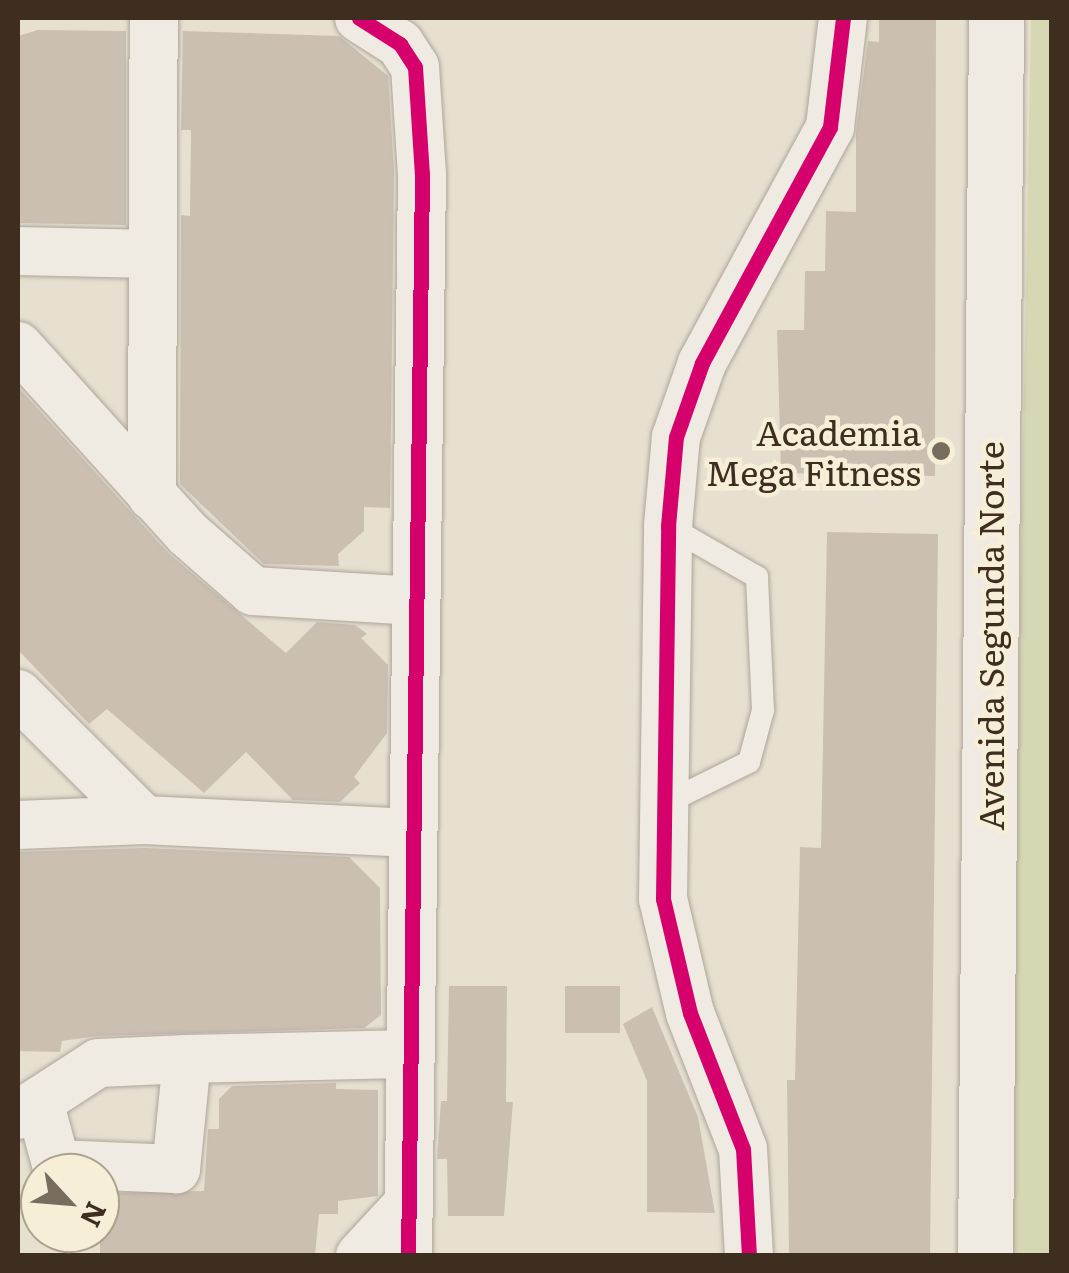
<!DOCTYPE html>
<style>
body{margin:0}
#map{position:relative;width:1069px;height:1273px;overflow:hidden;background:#e7e0d1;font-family:Literata,serif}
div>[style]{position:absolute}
.green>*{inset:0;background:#d6d7b3}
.building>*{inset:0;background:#cbbfb2;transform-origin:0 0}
.roads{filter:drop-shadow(0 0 2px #ada599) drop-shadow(0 0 2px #ada599)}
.service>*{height:22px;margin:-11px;padding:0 11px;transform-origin:11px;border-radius:11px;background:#efebe3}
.minor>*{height:48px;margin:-24px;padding:0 24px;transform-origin:24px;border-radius:24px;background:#efebe3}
.secondary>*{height:55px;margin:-27.5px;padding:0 27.5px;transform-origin:27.5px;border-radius:27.5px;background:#efebe3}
.cycleway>*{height:15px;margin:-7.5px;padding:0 7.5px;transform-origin:7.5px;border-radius:7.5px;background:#d6006c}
.dots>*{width:28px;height:28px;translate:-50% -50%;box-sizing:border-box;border:5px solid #f7eed8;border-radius:50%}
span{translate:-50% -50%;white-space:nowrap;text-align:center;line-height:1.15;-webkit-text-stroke:9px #f7eed8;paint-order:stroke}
.poi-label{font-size:35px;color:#3d2e20}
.right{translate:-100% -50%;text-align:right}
.street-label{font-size:35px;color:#3d2e20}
.frame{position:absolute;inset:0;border:20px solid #3d2e20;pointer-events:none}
.north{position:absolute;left:20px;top:1153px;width:100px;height:100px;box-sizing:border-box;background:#f7eed8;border:2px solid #ada18e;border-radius:50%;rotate:116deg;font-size:28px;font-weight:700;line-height:40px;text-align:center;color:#3d2e20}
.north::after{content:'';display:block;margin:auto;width:35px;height:45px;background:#786c5e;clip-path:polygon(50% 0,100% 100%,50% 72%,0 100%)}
</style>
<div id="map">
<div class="green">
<i style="clip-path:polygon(1031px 18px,1051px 18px,1052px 1255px,1008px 1256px)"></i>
</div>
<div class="building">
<i style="clip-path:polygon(879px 18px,936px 18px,935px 476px,781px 473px,777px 330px,804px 330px,805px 271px,825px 271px,826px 211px,856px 212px,856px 133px,868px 41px,879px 42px)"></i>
<i style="clip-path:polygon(38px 30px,126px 31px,126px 225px,18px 223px,18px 36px)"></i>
<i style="clip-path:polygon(183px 31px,339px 36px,388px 76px,394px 172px,390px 508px,364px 507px,364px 531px,338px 554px,339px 566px,264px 564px,180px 484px,181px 215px,190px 216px,191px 130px,181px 130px)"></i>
<i style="clip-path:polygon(18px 387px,168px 553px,286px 653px,317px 622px,355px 625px,367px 634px,361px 638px,388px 665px,387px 733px,354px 777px,360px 783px,340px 802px,293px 800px,246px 752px,204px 793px,107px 709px,89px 724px,18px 650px)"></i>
<i style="clip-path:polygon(827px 532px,938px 534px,930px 1256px,789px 1256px,787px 1080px,795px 1080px,800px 847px,821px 848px)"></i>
<i style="clip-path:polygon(144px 848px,349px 857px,380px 888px,381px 1015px,364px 1028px,97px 1036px,62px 1041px,60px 1052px,18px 1051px,18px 852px)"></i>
<i style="clip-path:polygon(449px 986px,507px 986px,506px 1102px,513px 1102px,504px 1216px,448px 1216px,447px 1159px,437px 1159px,441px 1101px,447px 1101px)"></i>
<i style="left:565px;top:986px;width:55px;height:47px"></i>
<i style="clip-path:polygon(652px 1007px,698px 1117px,715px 1213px,647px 1212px,647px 1081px,623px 1024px)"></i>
<i style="clip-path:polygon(336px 1083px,336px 1089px,378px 1090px,378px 1196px,338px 1201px,338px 1214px,319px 1214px,315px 1256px,100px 1256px,100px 1193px,204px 1191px,208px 1129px,219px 1129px,219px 1099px,232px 1086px)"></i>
</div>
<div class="roads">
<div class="service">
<i style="left:664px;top:804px;width:95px;rotate:-26.3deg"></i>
<i style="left:749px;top:762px;width:54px;rotate:-74.9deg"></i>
<i style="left:763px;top:710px;width:133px;rotate:-92.6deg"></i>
<i style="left:757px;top:577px;width:103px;rotate:-150.2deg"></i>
</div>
<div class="minor">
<i style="left:359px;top:18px;width:49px;rotate:32.4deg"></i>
<i style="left:400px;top:44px;width:27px;rotate:57deg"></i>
<i style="left:415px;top:67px;width:107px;rotate:86.3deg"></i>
<i style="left:422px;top:174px;width:1082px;rotate:90.74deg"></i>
<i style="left:18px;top:251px;width:132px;rotate:1.3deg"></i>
<i style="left:18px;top:346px;width:253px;rotate:47.9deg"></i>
<i style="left:188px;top:534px;width:86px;rotate:41.2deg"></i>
<i style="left:253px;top:591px;width:163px;rotate:3.5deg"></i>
<i style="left:152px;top:496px;width:478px;rotate:-89.8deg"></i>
<i style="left:18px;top:694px;width:178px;rotate:45deg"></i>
<i style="left:144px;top:820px;width:268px;rotate:2.8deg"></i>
<i style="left:18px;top:825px;width:126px;rotate:-2.3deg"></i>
<i style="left:187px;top:1059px;width:224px;rotate:-1.3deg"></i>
<i style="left:18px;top:1115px;width:95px;rotate:-33deg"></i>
<i style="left:98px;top:1063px;width:89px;rotate:-2.6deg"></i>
<i style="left:187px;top:1059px;width:111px;rotate:95.7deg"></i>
<i style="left:176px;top:1169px;width:120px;rotate:-177.6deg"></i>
<i style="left:56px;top:1164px;width:61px;rotate:-105.2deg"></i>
<i style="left:360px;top:1256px;width:72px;rotate:-47.2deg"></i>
<i style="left:749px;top:1256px;width:107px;rotate:-93.2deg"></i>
<i style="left:743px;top:1149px;width:146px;rotate:-111.3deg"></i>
<i style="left:690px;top:1013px;width:117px;rotate:-103.3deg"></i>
<i style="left:663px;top:899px;width:373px;rotate:-89.2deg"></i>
<i style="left:668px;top:526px;width:89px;rotate:-84.9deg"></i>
<i style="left:676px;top:437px;width:78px;rotate:-70.6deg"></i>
<i style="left:702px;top:363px;width:268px;rotate:-61.5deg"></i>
<i style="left:830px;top:127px;width:110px;rotate:-83.2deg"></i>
</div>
<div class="secondary">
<i style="left:985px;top:1256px;width:1238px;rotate:-89.49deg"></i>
</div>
</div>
<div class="cycleway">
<i style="left:359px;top:18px;width:49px;rotate:32.4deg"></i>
<i style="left:400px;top:44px;width:27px;rotate:57deg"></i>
<i style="left:415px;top:67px;width:107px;rotate:86.3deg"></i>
<i style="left:422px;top:174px;width:1082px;rotate:90.74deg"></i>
<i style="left:749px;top:1256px;width:107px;rotate:-93.2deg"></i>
<i style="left:743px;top:1149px;width:146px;rotate:-111.3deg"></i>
<i style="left:690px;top:1013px;width:117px;rotate:-103.3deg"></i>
<i style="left:663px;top:899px;width:373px;rotate:-89.2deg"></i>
<i style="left:668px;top:526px;width:89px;rotate:-84.9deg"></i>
<i style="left:676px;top:437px;width:78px;rotate:-70.6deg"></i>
<i style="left:702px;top:363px;width:268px;rotate:-61.5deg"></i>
<i style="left:830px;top:127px;width:110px;rotate:-83.2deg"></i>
</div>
<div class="dots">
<i style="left:941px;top:451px;background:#786c5e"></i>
</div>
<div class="poi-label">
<span class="right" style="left:921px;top:451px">Academia<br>Mega Fitness</span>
</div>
<div class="street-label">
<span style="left:989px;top:636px;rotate:-90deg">Avenida Segunda Norte</span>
</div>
<div class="frame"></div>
<div class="north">N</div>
</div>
